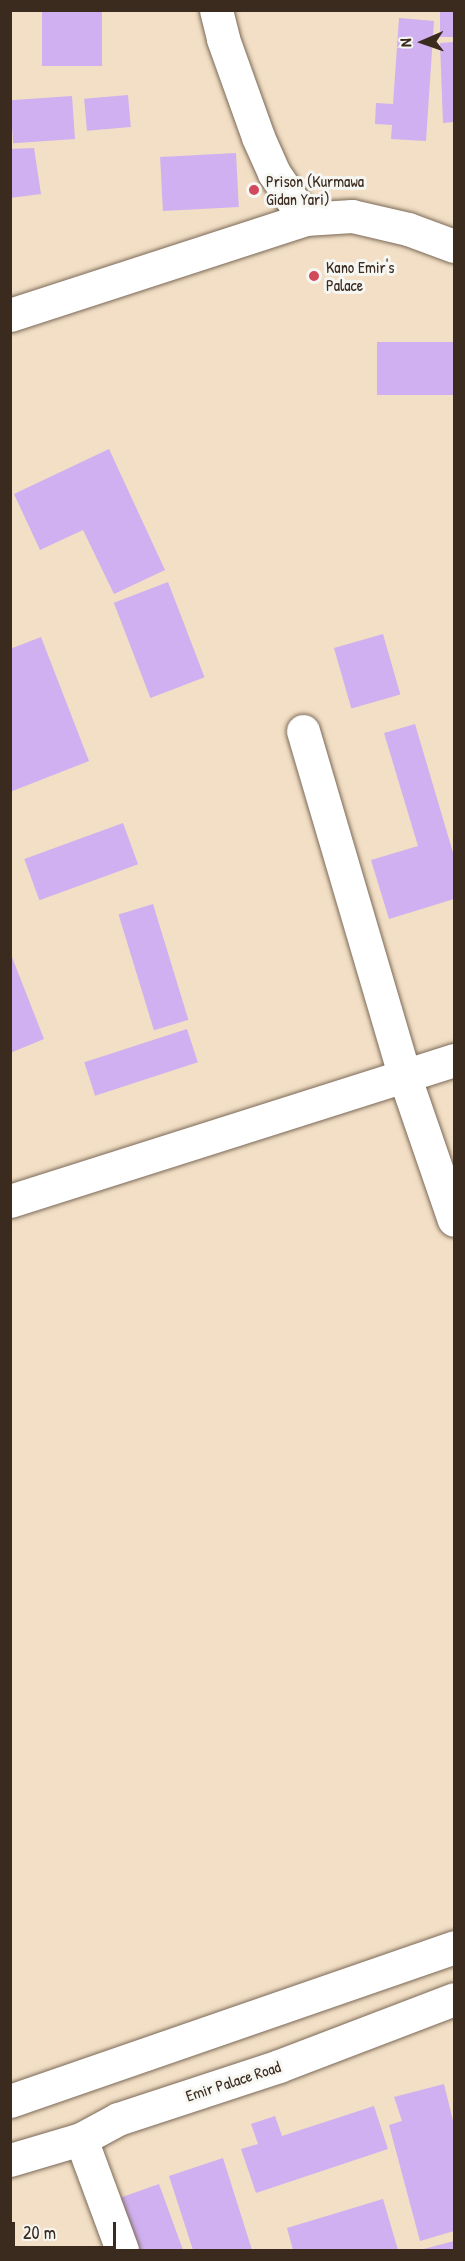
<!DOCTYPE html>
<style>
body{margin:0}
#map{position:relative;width:465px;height:2261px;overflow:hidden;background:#f2dfc5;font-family:"Patrick Hand",sans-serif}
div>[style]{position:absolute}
.building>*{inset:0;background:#d0b0f0;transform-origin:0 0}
.roads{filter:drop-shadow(0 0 2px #7b6958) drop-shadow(0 0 2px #7b6958)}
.minor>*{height:33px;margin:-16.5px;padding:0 16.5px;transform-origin:16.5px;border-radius:16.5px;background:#fff}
.tertiary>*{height:33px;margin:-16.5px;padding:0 16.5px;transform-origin:16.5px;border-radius:16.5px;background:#fff}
.primary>*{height:33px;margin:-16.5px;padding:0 16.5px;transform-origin:16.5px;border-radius:16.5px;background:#fff}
.dots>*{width:16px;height:16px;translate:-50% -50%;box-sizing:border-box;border:3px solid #f6f6f2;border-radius:50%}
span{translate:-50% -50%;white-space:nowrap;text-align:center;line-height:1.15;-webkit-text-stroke:6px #f6f6f2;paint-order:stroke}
.poi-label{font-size:16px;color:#3b2a1e}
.left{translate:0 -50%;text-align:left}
.street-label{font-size:16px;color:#3b2a1e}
.frame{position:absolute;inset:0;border:12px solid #3b2a1e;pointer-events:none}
.north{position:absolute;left:393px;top:12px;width:60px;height:60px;-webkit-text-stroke:4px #f6f6f2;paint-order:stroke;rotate:268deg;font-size:16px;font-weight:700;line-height:24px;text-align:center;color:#3b2a1e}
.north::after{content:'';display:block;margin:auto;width:21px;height:27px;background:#3b2a1e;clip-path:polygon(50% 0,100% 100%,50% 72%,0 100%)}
.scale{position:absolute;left:12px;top:2222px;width:104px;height:27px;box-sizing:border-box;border:3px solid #3b2a1e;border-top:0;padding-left:8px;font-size:18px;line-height:21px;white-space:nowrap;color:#3b2a1e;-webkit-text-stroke:4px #f6f6f2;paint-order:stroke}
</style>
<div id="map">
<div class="building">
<i style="left:42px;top:10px;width:60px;height:56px"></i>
<i style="left:440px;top:10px;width:14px;height:27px"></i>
<i style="clip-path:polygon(399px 18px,434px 21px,426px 141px,391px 139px,392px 125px,375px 124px,376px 103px,393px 104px)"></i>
<i style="clip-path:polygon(454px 42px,454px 122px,443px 123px,440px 43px)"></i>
<i style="left:128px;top:95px;width:32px;height:44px;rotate:85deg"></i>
<i style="left:72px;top:96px;width:43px;height:62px;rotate:86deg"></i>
<i style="clip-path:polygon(34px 148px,41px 194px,10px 198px,10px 149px)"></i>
<i style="left:236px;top:153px;width:54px;height:76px;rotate:87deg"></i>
<i style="left:454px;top:342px;width:53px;height:77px;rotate:90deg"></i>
<i style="clip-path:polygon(109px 449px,165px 570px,114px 594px,83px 530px,40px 550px,14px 494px)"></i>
<i style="left:168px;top:582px;width:102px;height:58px;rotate:69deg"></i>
<i style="left:383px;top:634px;width:63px;height:51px;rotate:74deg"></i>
<i style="clip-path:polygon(41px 637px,89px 761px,10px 792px,10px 649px)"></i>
<i style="clip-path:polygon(415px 724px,454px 856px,454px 899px,389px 919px,371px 860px,418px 846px,384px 733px)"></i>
<i style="left:123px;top:823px;width:44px;height:105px;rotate:70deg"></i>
<i style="left:153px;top:904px;width:121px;height:36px;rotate:73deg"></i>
<i style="clip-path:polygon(10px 952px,44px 1039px,10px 1053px)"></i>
<i style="left:187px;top:1029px;width:35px;height:108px;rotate:72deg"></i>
<i style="clip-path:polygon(444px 2084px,454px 2125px,454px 2231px,420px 2241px,389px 2125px,402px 2121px,394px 2097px)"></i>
<i style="clip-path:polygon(374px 2106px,388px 2149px,256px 2193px,241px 2149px,258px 2144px,251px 2124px,275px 2116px,282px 2136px)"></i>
<i style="clip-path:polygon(223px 2158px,252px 2250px,193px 2250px,169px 2176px)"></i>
<i style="clip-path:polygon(159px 2184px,183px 2250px,128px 2250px,111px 2201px)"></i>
<i style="clip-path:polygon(383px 2199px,398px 2250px,293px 2250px,287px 2228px)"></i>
<i style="clip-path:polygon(454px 2241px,454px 2250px,420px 2250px)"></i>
</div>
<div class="roads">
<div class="minor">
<i style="left:216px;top:10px;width:30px;rotate:76deg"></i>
<i style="left:223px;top:39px;width:104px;rotate:70.3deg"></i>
<i style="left:258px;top:137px;width:39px;rotate:66deg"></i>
<i style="left:274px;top:173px;width:55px;rotate:56deg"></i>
<i style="left:303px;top:731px;width:359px;rotate:73.6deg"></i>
<i style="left:404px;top:1075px;width:153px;rotate:71deg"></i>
<i style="left:10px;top:1201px;width:466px;rotate:-17.6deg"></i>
<i style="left:81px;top:2139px;width:118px;rotate:69.7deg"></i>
</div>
<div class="tertiary">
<i style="left:10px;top:315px;width:310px;rotate:-18deg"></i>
<i style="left:305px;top:219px;width:47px;rotate:-3.7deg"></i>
<i style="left:352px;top:216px;width:57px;rotate:13.1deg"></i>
<i style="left:408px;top:229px;width:49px;rotate:20.3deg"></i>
</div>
<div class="primary">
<i style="left:10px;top:2101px;width:470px;rotate:-19.1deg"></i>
<i style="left:10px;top:2160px;width:74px;rotate:-16.5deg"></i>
<i style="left:81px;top:2139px;width:42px;rotate:-28.4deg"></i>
<i style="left:118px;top:2119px;width:169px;rotate:-18.2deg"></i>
<i style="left:279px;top:2066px;width:187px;rotate:-20.9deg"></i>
</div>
</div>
<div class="dots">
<i style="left:254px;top:190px;background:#d1495b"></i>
<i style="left:314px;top:276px;background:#d1495b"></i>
</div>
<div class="poi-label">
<span class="left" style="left:266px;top:190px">Prison (Kurmawa<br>Gidan Yari)</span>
<span class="left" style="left:326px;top:276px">Kano Emir's<br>Palace</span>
</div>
<div class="street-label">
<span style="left:233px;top:2081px;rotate:-18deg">Emir Palace Road</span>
</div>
<div class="frame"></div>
<div class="north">N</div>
<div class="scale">20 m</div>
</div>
